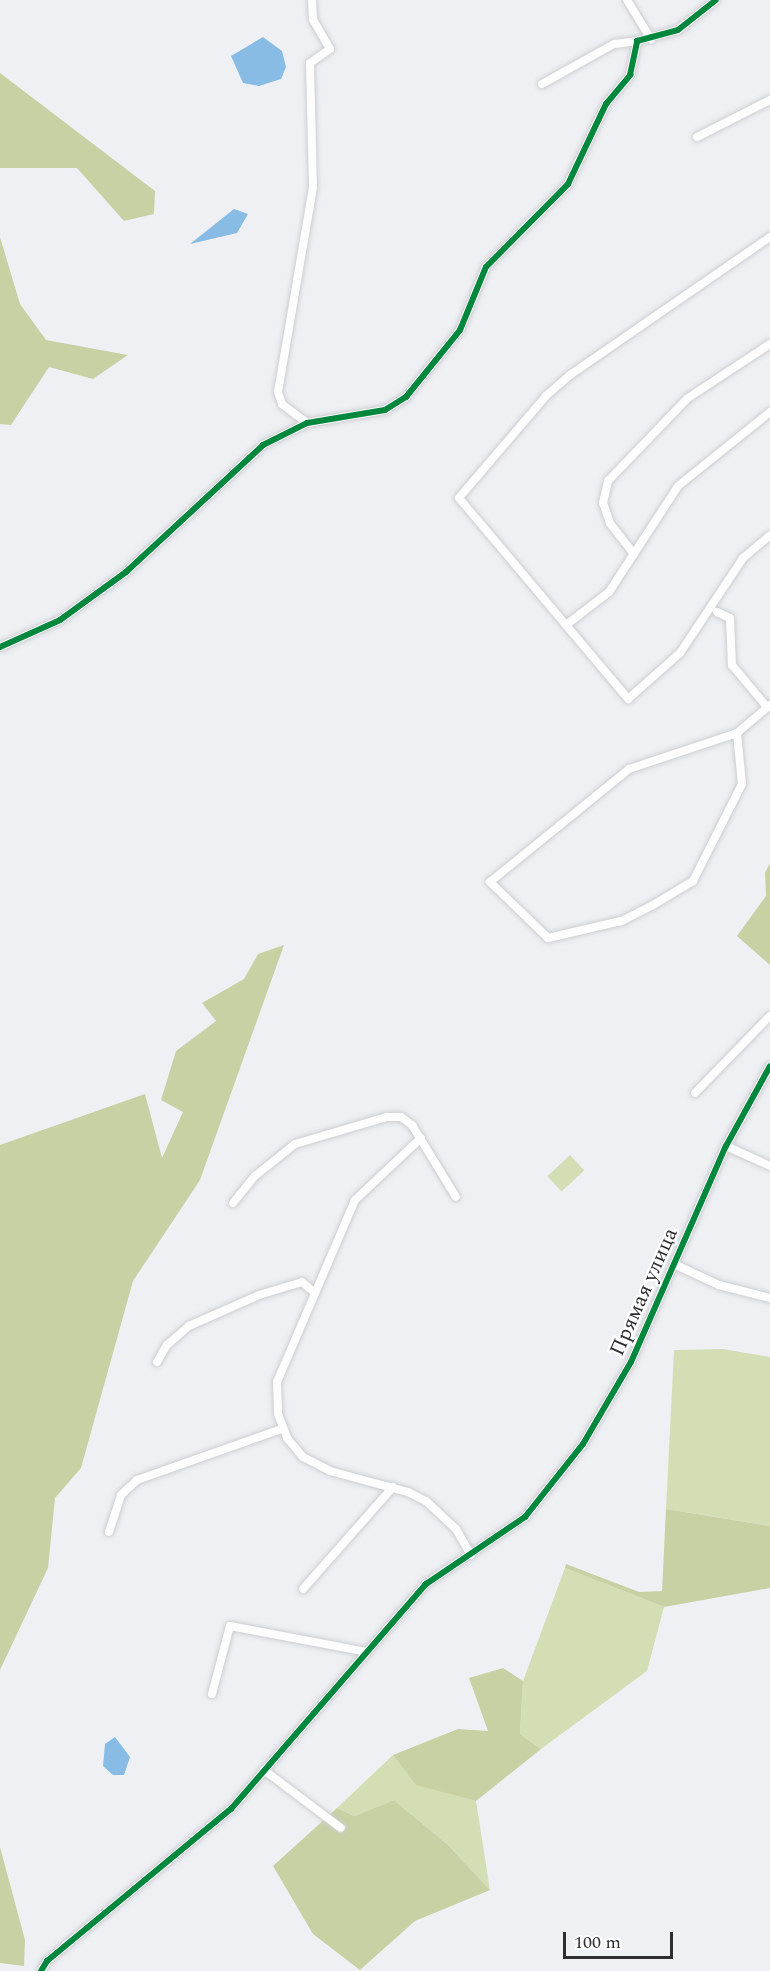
<!DOCTYPE html>
<meta charset="utf-8">
<style>
body{margin:0}
#map{position:relative;width:770px;height:1971px;overflow:hidden;background:#eff0f4;font-family:Spectral,serif}
div>[style]{position:absolute}
.green>*{inset:0;background:#d4deb4;transform-origin:0 0}
.forest>*{inset:0;background:#c7d1a4}
.water>*{inset:0;background:#88bce5}
.roads{filter:drop-shadow(0 0 2px #cdced1) drop-shadow(0 0 2px #cdced1)}
.minor>*{height:8px;margin:-4px;padding:0 4px;transform-origin:4px;border-radius:4px;background:#fdfdfd}
.cycleway>*{height:6px;margin:-3px;padding:0 3px;transform-origin:3px;border-radius:3px;background:#00873e}
span{translate:-50% -50%;white-space:nowrap;text-align:center;line-height:1.15;-webkit-text-stroke:4.5px #fff;paint-order:stroke}
.street-label{font-size:21px;color:#2e2e30}
.scale{position:absolute;left:563px;top:1932px;width:110px;height:27px;box-sizing:border-box;border:3px solid #2e2e30;border-top:0;padding-left:8px;font-size:18px;line-height:21px;white-space:nowrap;color:#2e2e30;-webkit-text-stroke:4px #fff;paint-order:stroke}
</style>
<div id="map">
<div class="green">
<i style="left:570px;top:1155px;width:21px;height:31px;rotate:47deg"></i>
<i style="clip-path:polygon(723px 1349px,770px 1357px,770px 1526px,666px 1509px,674px 1350px)"></i>
<i style="clip-path:polygon(565px 1568px,664px 1607px,647px 1671px,541px 1749px,520px 1734px,523px 1681px)"></i>
<i style="clip-path:polygon(393px 1755px,416px 1784px,476px 1801px,490px 1890px,448px 1845px,394px 1800px,354px 1816px,337px 1808px)"></i>
</div>
<div class="forest">
<i style="clip-path:polygon(0 73px,155px 191px,154px 214px,124px 221px,77px 168px,0 168px)"></i>
<i style="clip-path:polygon(0 237px,20px 304px,46px 340px,128px 355px,93px 379px,49px 367px,11px 425px,0 424px)"></i>
<i style="clip-path:polygon(770px 863px,770px 965px,737px 936px,766px 896px,765px 873px)"></i>
<i style="clip-path:polygon(284px 945px,200px 1180px,133px 1281px,81px 1468px,55px 1498px,48px 1568px,0 1670px,0 1145px,145px 1094px,162px 1158px,183px 1112px,161px 1100px,176px 1051px,216px 1021px,202px 1003px,244px 979px,258px 954px)"></i>
<i style="clip-path:polygon(666px 1509px,770px 1526px,770px 1588px,664px 1607px,565px 1568px,566px 1564px,639px 1592px,662px 1591px)"></i>
<i style="clip-path:polygon(503px 1668px,523px 1681px,520px 1734px,541px 1749px,476px 1801px,416px 1785px,393px 1755px,458px 1729px,488px 1731px,469px 1678px)"></i>
<i style="clip-path:polygon(394px 1800px,448px 1845px,490px 1890px,415px 1921px,360px 1970px,313px 1934px,273px 1866px,337px 1808px,354px 1816px)"></i>
<i style="clip-path:polygon(0 1847px,25px 1940px,24px 1966px,0 1963px)"></i>
</div>
<div class="water">
<i style="clip-path:polygon(263px 37px,282px 51px,286px 67px,281px 79px,259px 86px,243px 83px,231px 56px)"></i>
<i style="clip-path:polygon(234px 209px,248px 214px,237px 233px,190px 244px)"></i>
<i style="clip-path:polygon(115px 1737px,130px 1757px,124px 1775px,113px 1775px,103px 1766px,105px 1744px)"></i>
</div>
<div class="roads">
<div class="minor">
<i style="left:627px;top:0;width:46px;rotate:58.4deg"></i>
<i style="left:542px;top:84px;width:82px;rotate:-29.1deg"></i>
<i style="left:614px;top:44px;width:23px;rotate:-7deg"></i>
<i style="left:697px;top:137px;width:82px;rotate:-26.9deg"></i>
<i style="left:770px;top:237px;width:243px;rotate:145.4deg"></i>
<i style="left:570px;top:375px;width:32px;rotate:139deg"></i>
<i style="left:546px;top:396px;width:134px;rotate:130.5deg"></i>
<i style="left:459px;top:498px;width:263px;rotate:49.9deg"></i>
<i style="left:628px;top:699px;width:69px;rotate:-41.5deg"></i>
<i style="left:680px;top:653px;width:114px;rotate:-56.4deg"></i>
<i style="left:743px;top:558px;width:35px;rotate:-40deg"></i>
<i style="left:307px;top:423px;width:31px;rotate:-143deg"></i>
<i style="left:282px;top:404px;width:13px;rotate:-108deg"></i>
<i style="left:278px;top:392px;width:208px;rotate:-80.3deg"></i>
<i style="left:313px;top:187px;width:124px;rotate:-91.4deg"></i>
<i style="left:310px;top:63px;width:24px;rotate:-35deg"></i>
<i style="left:330px;top:49px;width:34px;rotate:-120deg"></i>
<i style="left:313px;top:19px;width:19px;rotate:-93deg"></i>
<i style="left:634px;top:554px;width:39px;rotate:-128deg"></i>
<i style="left:610px;top:523px;width:21px;rotate:-109deg"></i>
<i style="left:603px;top:503px;width:23px;rotate:-77deg"></i>
<i style="left:608px;top:481px;width:115px;rotate:-46.1deg"></i>
<i style="left:688px;top:398px;width:98px;rotate:-33.4deg"></i>
<i style="left:717px;top:612px;width:14px;rotate:25deg"></i>
<i style="left:730px;top:618px;width:47px;rotate:87.6deg"></i>
<i style="left:732px;top:665px;width:55px;rotate:50.2deg"></i>
<i style="left:566px;top:625px;width:54px;rotate:-37.5deg"></i>
<i style="left:609px;top:592px;width:126px;rotate:-56.9deg"></i>
<i style="left:678px;top:486px;width:118px;rotate:-38.8deg"></i>
<i style="left:0;top:647px;width:66px;rotate:-24.2deg"></i>
<i style="left:60px;top:620px;width:82px;rotate:-36deg"></i>
<i style="left:126px;top:572px;width:187px;rotate:-42.8deg"></i>
<i style="left:263px;top:445px;width:49px;rotate:-26.6deg"></i>
<i style="left:307px;top:423px;width:79px;rotate:-9.5deg"></i>
<i style="left:385px;top:410px;width:25px;rotate:-32deg"></i>
<i style="left:406px;top:397px;width:86px;rotate:-51.1deg"></i>
<i style="left:460px;top:330px;width:68px;rotate:-67.6deg"></i>
<i style="left:486px;top:267px;width:117px;rotate:-45.3deg"></i>
<i style="left:568px;top:184px;width:89px;rotate:-64.6deg"></i>
<i style="left:606px;top:104px;width:38px;rotate:-50deg"></i>
<i style="left:630px;top:75px;width:35px;rotate:-78deg"></i>
<i style="left:637px;top:41px;width:42px;rotate:-15deg"></i>
<i style="left:678px;top:30px;width:48px;rotate:-38.3deg"></i>
<i style="left:737px;top:733px;width:51px;rotate:84.4deg"></i>
<i style="left:742px;top:784px;width:109px;rotate:116.8deg"></i>
<i style="left:693px;top:881px;width:47px;rotate:149deg"></i>
<i style="left:653px;top:905px;width:36px;rotate:153deg"></i>
<i style="left:621px;top:921px;width:75px;rotate:166.9deg"></i>
<i style="left:548px;top:938px;width:81px;rotate:-136deg"></i>
<i style="left:490px;top:882px;width:179px;rotate:-39.1deg"></i>
<i style="left:629px;top:769px;width:114px;rotate:-18.4deg"></i>
<i style="left:737px;top:733px;width:43px;rotate:-40.3deg"></i>
<i style="left:695px;top:1093px;width:107px;rotate:-45.8deg"></i>
<i style="left:421px;top:1138px;width:91px;rotate:136.8deg"></i>
<i style="left:355px;top:1200px;width:198px;rotate:113.2deg"></i>
<i style="left:277px;top:1382px;width:32px;rotate:88deg"></i>
<i style="left:278px;top:1414px;width:26px;rotate:69deg"></i>
<i style="left:287px;top:1438px;width:25px;rotate:50deg"></i>
<i style="left:303px;top:1457px;width:30px;rotate:27deg"></i>
<i style="left:330px;top:1471px;width:81px;rotate:15.1deg"></i>
<i style="left:408px;top:1492px;width:20px;rotate:27deg"></i>
<i style="left:426px;top:1501px;width:41px;rotate:43deg"></i>
<i style="left:456px;top:1529px;width:30px;rotate:60deg"></i>
<i style="left:726px;top:1146px;width:48px;rotate:24.4deg"></i>
<i style="left:233px;top:1203px;width:35px;rotate:-51deg"></i>
<i style="left:255px;top:1176px;width:51px;rotate:-38.7deg"></i>
<i style="left:295px;top:1144px;width:96px;rotate:-16.4deg"></i>
<i style="left:387px;top:1117px;width:14px"></i>
<i style="left:401px;top:1117px;width:14px;rotate:36deg"></i>
<i style="left:412px;top:1125px;width:84px;rotate:58.6deg"></i>
<i style="left:676px;top:1265px;width:47px;rotate:24.9deg"></i>
<i style="left:719px;top:1285px;width:53px;rotate:14.3deg"></i>
<i style="left:157px;top:1362px;width:20px;rotate:-60deg"></i>
<i style="left:167px;top:1345px;width:29px;rotate:-41deg"></i>
<i style="left:189px;top:1326px;width:77px;rotate:-23.9deg"></i>
<i style="left:259px;top:1295px;width:45px;rotate:-16.8deg"></i>
<i style="left:302px;top:1282px;width:16px;rotate:40deg"></i>
<i style="left:109px;top:1532px;width:39px;rotate:-72deg"></i>
<i style="left:121px;top:1495px;width:22px;rotate:-43deg"></i>
<i style="left:137px;top:1480px;width:154px;rotate:-19.4deg"></i>
<i style="left:303px;top:1589px;width:136px;rotate:-48.6deg"></i>
<i style="left:212px;top:1694px;width:70px;rotate:-75.2deg"></i>
<i style="left:230px;top:1626px;width:139px;rotate:10.7deg"></i>
<i style="left:264px;top:1770px;width:96px;rotate:37deg"></i>
<i style="left:41px;top:1971px;width:12px;rotate:-59deg"></i>
<i style="left:47px;top:1961px;width:239px;rotate:-39.6deg"></i>
<i style="left:231px;top:1809px;width:298px;rotate:-49.1deg"></i>
<i style="left:426px;top:1584px;width:120px;rotate:-34.1deg"></i>
<i style="left:525px;top:1517px;width:93px;rotate:-51.5deg"></i>
<i style="left:583px;top:1444px;width:95px;rotate:-59.7deg"></i>
<i style="left:631px;top:1362px;width:236px;rotate:-66.3deg"></i>
<i style="left:726px;top:1146px;width:91px;rotate:-61.2deg"></i>
</div>
</div>
<div class="cycleway">
<i style="left:0;top:647px;width:66px;rotate:-24.2deg"></i>
<i style="left:60px;top:620px;width:82px;rotate:-36deg"></i>
<i style="left:126px;top:572px;width:187px;rotate:-42.8deg"></i>
<i style="left:263px;top:445px;width:49px;rotate:-26.6deg"></i>
<i style="left:307px;top:423px;width:79px;rotate:-9.5deg"></i>
<i style="left:385px;top:410px;width:25px;rotate:-32deg"></i>
<i style="left:406px;top:397px;width:86px;rotate:-51.1deg"></i>
<i style="left:460px;top:330px;width:68px;rotate:-67.6deg"></i>
<i style="left:486px;top:267px;width:117px;rotate:-45.3deg"></i>
<i style="left:568px;top:184px;width:89px;rotate:-64.6deg"></i>
<i style="left:606px;top:104px;width:38px;rotate:-50deg"></i>
<i style="left:630px;top:75px;width:35px;rotate:-78deg"></i>
<i style="left:637px;top:41px;width:42px;rotate:-15deg"></i>
<i style="left:678px;top:30px;width:48px;rotate:-38.3deg"></i>
<i style="left:41px;top:1971px;width:12px;rotate:-59deg"></i>
<i style="left:47px;top:1961px;width:239px;rotate:-39.6deg"></i>
<i style="left:231px;top:1809px;width:298px;rotate:-49.1deg"></i>
<i style="left:426px;top:1584px;width:120px;rotate:-34.1deg"></i>
<i style="left:525px;top:1517px;width:93px;rotate:-51.5deg"></i>
<i style="left:583px;top:1444px;width:95px;rotate:-59.7deg"></i>
<i style="left:631px;top:1362px;width:236px;rotate:-66.3deg"></i>
<i style="left:726px;top:1146px;width:91px;rotate:-61.2deg"></i>
</div>
<div class="street-label">
<span style="left:644px;top:1292px;rotate:-66deg">Прямая улица</span>
</div>
<div class="scale">100 m</div>
</div>
